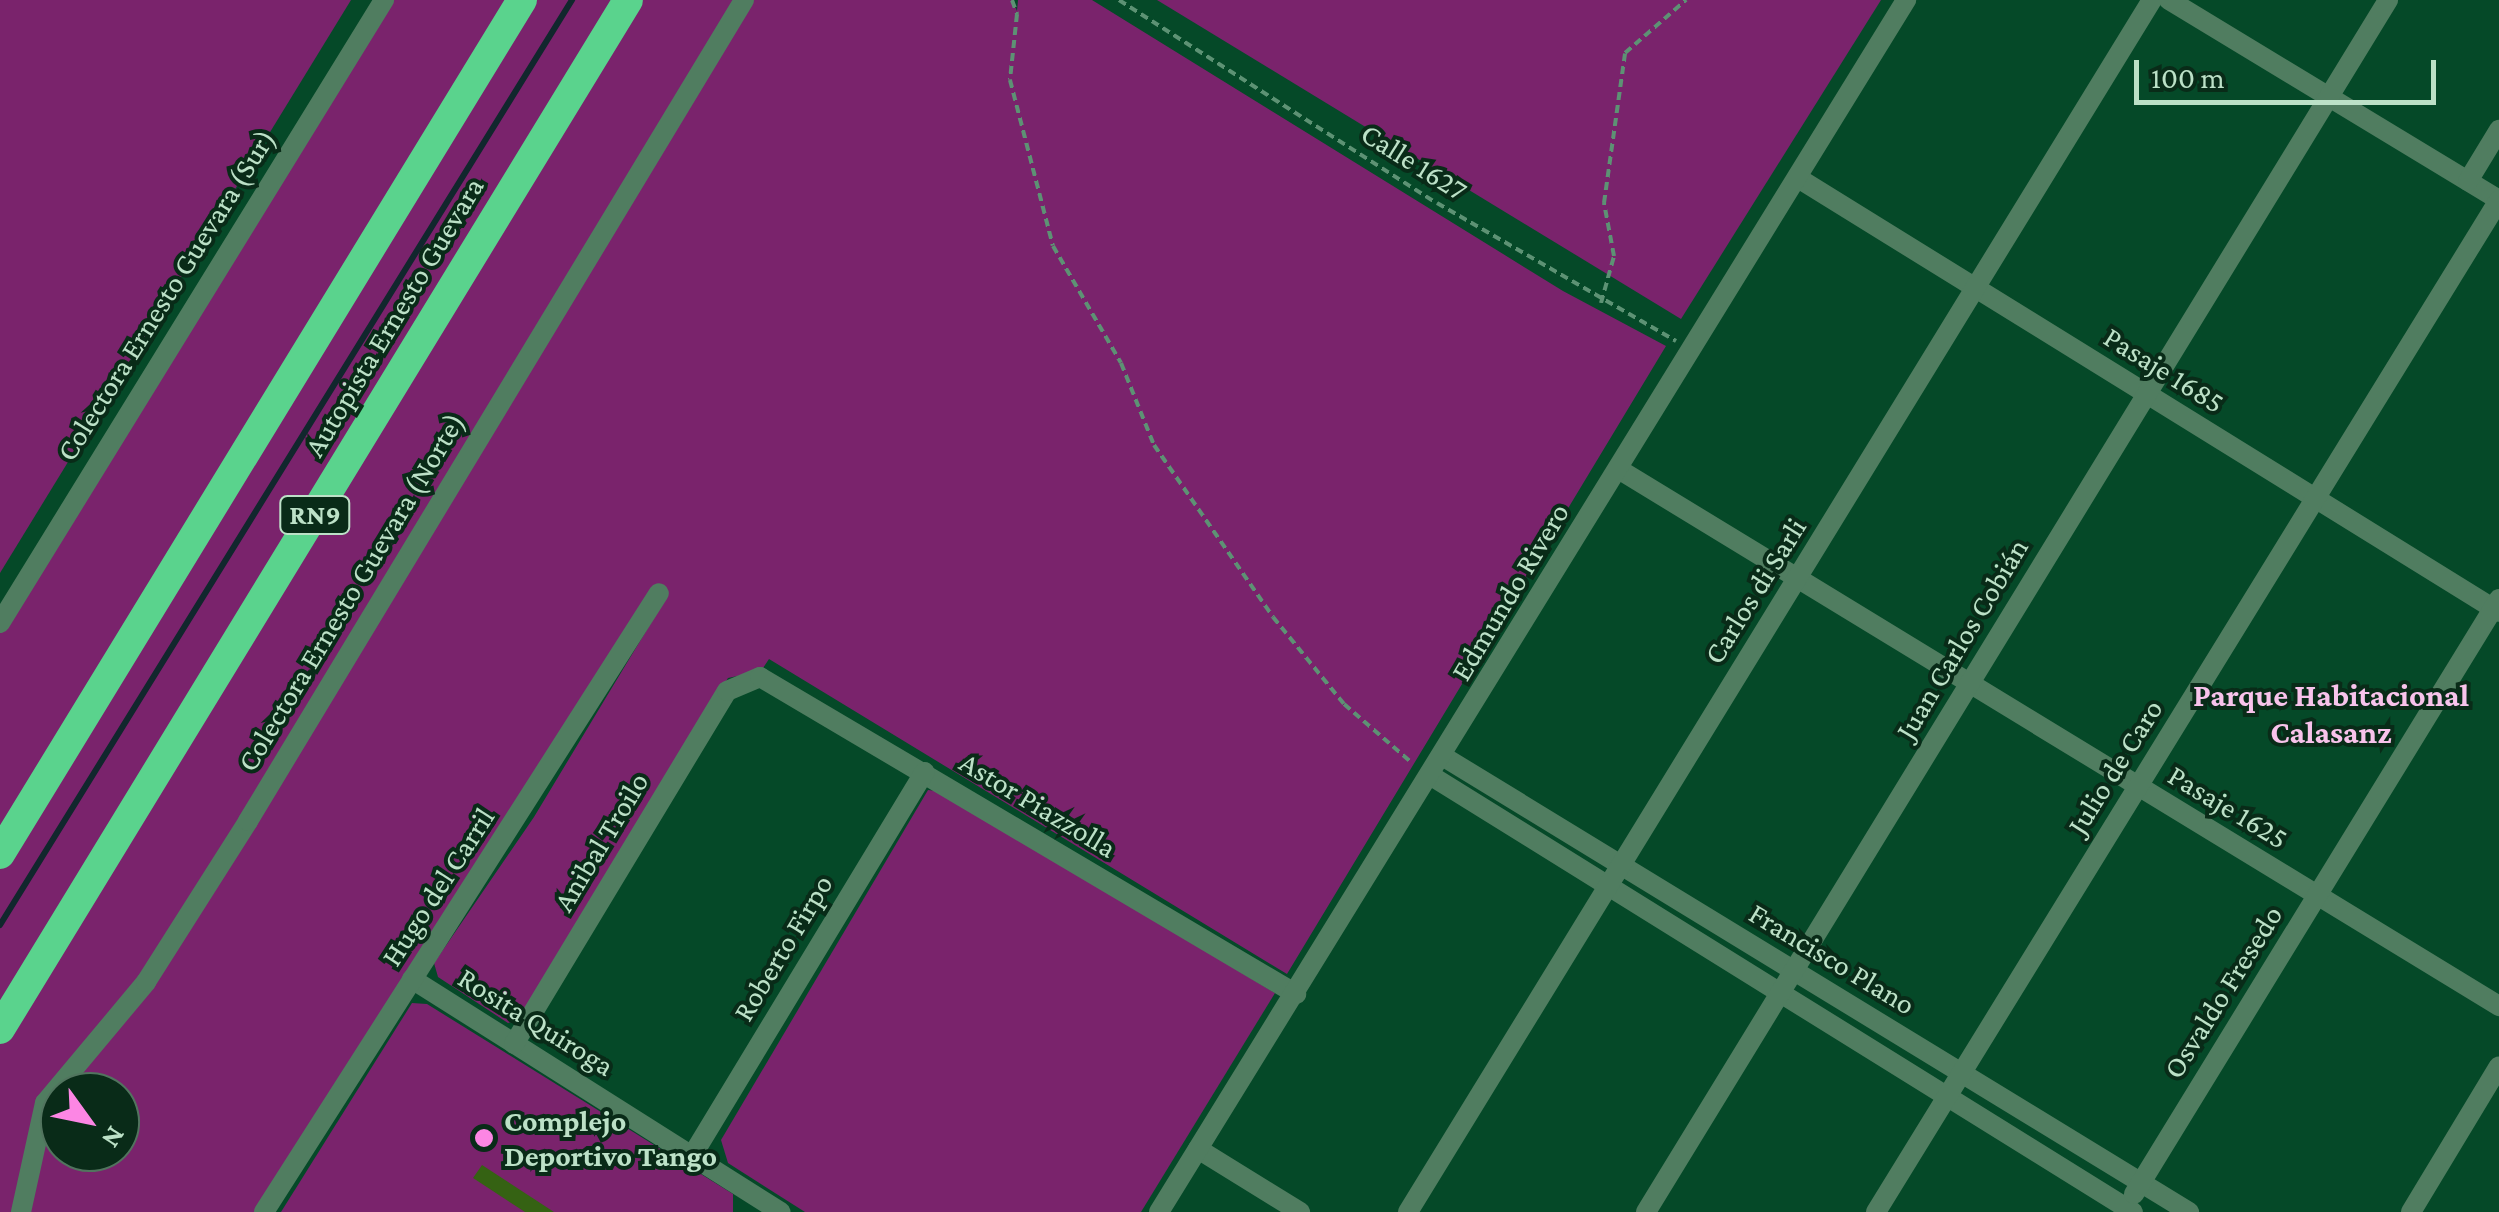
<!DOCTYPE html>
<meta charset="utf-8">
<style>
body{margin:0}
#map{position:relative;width:2499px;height:1212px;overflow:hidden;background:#054928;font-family:"Crimson Pro",serif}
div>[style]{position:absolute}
.green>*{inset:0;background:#7a236c}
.stream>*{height:6px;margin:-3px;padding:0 3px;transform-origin:3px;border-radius:3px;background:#11272d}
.building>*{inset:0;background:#356213}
.path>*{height:4px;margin-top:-2px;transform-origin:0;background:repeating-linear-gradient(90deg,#5d9274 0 8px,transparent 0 13px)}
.street>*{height:20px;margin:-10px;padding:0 10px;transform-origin:10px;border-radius:10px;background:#507d60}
.highway>*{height:30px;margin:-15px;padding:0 15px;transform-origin:15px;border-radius:15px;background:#5ad38d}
.dots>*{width:28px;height:28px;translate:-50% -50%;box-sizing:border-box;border:5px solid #092b18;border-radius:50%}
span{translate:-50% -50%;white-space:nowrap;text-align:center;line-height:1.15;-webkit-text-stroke:8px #092b18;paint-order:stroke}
.shield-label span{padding:2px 8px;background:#092b18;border:2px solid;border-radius:8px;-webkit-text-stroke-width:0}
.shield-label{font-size:28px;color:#bce1c7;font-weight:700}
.street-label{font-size:30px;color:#bce1c7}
.poi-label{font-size:30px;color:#bce1c7;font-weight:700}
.left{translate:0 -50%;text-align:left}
.neighbourhood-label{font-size:32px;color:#f8c3eb;font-weight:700}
.north{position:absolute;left:40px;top:1072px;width:100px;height:100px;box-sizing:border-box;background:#092b18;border:2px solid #51745e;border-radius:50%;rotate:123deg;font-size:28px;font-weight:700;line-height:40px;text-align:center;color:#bce1c7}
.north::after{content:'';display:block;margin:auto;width:35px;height:45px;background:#fc86e4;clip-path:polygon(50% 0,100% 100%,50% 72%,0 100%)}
.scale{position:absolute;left:2134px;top:60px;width:302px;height:45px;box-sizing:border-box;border:5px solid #bce1c7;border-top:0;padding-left:12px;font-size:30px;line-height:35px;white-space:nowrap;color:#bce1c7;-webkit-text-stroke:8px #092b18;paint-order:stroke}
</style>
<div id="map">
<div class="green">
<i style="clip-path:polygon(0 0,351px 0,0 573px)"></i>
<i style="clip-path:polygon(evenodd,384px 0,1012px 0,1017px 11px,1018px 0,1092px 0,1563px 291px,1666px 346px,1287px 974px,769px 659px,761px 671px,728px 678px,518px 1020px,508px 1023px,438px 977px,434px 963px,534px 817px,666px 598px,264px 1212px,0 1212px,0 623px,384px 0,60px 1092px,120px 1092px,120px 1152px,60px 1152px,60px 1092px)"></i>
<i style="clip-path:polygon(1157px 0,1881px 0,1681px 319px)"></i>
<i style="clip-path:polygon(928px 790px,944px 792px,1275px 993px,1141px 1212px,805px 1212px,728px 1163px,721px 1140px)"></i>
<i style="clip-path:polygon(412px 1003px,427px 1004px,733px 1194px,733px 1212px,281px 1212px)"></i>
</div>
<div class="stream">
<i style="left:0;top:925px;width:1088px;rotate:-58.27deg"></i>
</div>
<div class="building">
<i style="clip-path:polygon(482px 1165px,554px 1212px,525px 1212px,473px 1178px)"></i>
</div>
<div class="path">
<i style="left:1012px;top:0;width:15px;rotate:70deg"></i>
<i style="left:1017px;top:14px;width:66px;rotate:96.1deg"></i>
<i style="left:1010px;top:80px;width:171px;rotate:75.5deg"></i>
<i style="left:1053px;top:246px;width:135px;rotate:59.8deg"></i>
<i style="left:1121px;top:363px;width:88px;rotate:68.1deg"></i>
<i style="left:1154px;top:445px;width:209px;rotate:55.3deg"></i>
<i style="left:1273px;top:617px;width:112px;rotate:50.8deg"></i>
<i style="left:1344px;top:704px;width:90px;rotate:40.9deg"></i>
<i style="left:1119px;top:0;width:377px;rotate:32.6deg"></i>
<i style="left:1437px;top:203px;width:276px;rotate:30deg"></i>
<i style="left:1601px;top:303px;width:49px;rotate:-74.5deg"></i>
<i style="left:1614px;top:256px;width:54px;rotate:-100.7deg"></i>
<i style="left:1604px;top:203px;width:151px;rotate:-82deg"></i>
<i style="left:1625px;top:53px;width:81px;rotate:-41deg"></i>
</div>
<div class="street">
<i style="left:2169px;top:0;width:386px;rotate:31.2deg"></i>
<i style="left:1798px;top:178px;width:824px;rotate:31.76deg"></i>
<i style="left:2468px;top:181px;width:60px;rotate:-58.7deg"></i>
<i style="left:1620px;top:470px;width:1030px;rotate:31.37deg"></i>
<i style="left:0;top:623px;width:732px;rotate:-58.35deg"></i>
<i style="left:1444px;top:757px;width:873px;rotate:31.41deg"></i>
<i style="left:1433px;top:777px;width:824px;rotate:31.86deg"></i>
<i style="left:412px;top:979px;width:436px;rotate:32.3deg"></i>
<i style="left:514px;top:1044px;width:412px;rotate:-58.9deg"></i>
<i style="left:727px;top:691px;width:36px;rotate:-23deg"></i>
<i style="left:760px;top:677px;width:623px;rotate:30.6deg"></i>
<i style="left:1198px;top:1149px;width:120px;rotate:31.7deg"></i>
<i style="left:692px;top:1156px;width:449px;rotate:-58.8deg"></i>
<i style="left:2134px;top:1194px;width:698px;rotate:-58.47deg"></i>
<i style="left:21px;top:1212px;width:112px;rotate:-77.6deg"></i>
<i style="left:45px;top:1103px;width:158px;rotate:-50.1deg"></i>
<i style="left:146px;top:982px;width:191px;rotate:-57.6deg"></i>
<i style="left:248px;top:821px;width:959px;rotate:-58.86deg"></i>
<i style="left:264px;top:1212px;width:734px;rotate:-57.46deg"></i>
<i style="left:1159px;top:1212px;width:1424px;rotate:-58.35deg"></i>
<i style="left:1408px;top:1212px;width:1422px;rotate:-58.46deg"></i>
<i style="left:1646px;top:1212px;width:1421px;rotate:-58.52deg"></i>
<i style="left:1876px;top:1212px;width:1188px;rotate:-58.38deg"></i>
<i style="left:2411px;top:1212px;width:170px;rotate:-58.9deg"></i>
</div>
<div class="highway">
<i style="left:0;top:854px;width:1001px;rotate:-58.57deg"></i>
<i style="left:0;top:1029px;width:1205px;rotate:-58.6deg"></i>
</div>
<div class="dots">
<i style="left:484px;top:1138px;background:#fc86e4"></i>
</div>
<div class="shield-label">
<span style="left:315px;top:515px">RN9</span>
</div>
<div class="street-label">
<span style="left:1414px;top:162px;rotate:32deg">Calle 1627</span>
<span style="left:166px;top:295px;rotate:-58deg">Colectora Ernesto Guevara (Sur)</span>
<span style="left:394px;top:317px;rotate:-59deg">Autopista Ernesto Guevara</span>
<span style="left:2164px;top:370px;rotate:32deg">Pasaje 1685</span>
<span style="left:1755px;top:591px;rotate:-58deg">Carlos di Sarli</span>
<span style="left:351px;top:592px;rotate:-59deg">Colectora Ernesto Guevara (Norte)</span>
<span style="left:1510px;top:592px;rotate:-59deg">Edmundo Rivero</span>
<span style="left:1962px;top:639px;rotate:-59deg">Juan Carlos Cobián</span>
<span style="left:2115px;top:767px;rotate:-58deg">Julio de Caro</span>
<span style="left:1038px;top:805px;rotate:31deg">Astor Piazzolla</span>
<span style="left:2228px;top:807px;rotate:31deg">Pasaje 1625</span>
<span style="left:601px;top:842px;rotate:-59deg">Anibal Troilo</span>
<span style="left:438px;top:887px;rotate:-57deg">Hugo del Carril</span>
<span style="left:783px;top:948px;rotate:-59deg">Roberto Firpo</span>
<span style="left:1832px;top:959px;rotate:31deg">Francisco Plano</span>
<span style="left:2223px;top:992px;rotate:-58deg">Osvaldo Fresedo</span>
<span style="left:536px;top:1022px;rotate:32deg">Rosita Quiroga</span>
</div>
<div class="poi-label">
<span class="left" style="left:504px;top:1138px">Complejo<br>Deportivo Tango</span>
</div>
<div class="neighbourhood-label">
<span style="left:2331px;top:714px">Parque Habitacional<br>Calasanz</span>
</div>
<div class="north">N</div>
<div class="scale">100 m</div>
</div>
